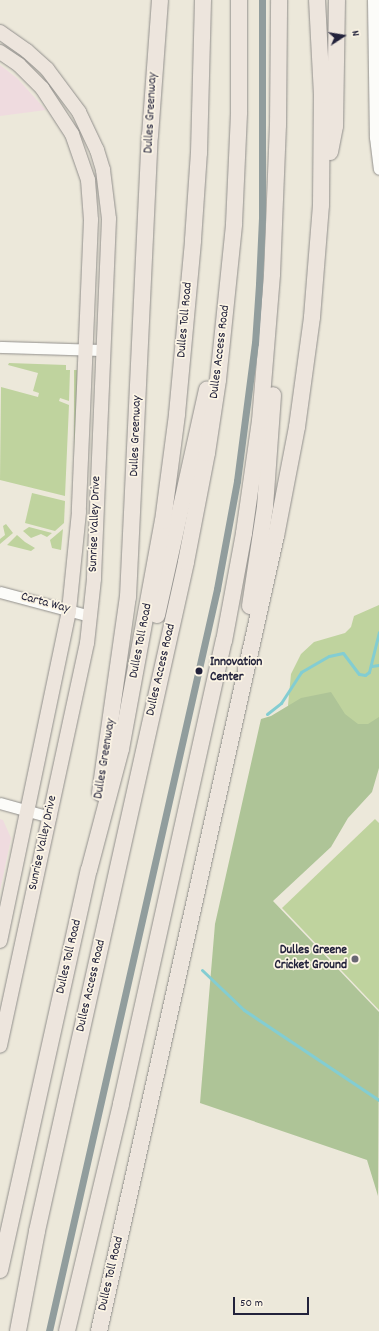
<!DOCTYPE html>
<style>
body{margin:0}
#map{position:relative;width:379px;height:1331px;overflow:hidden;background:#ece8da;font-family:Dekko,sans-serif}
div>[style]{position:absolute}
.built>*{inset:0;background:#efdbdf}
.green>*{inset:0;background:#bfd39e;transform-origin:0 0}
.forest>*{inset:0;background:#aec497}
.stream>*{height:3px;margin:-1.5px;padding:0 1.5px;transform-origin:1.5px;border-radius:1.5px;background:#83cdd2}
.roads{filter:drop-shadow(0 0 1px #918f8c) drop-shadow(0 0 1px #918f8c)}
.minor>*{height:11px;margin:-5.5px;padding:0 5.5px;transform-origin:5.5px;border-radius:5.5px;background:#fcfcf9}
.major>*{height:14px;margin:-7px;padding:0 7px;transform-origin:7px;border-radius:7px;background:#ede5dd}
.highway>*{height:16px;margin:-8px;padding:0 8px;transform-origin:8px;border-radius:8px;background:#ede5dd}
.metro-1>*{height:7px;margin:-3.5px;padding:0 3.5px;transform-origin:3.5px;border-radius:3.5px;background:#919d9d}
.dots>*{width:11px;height:11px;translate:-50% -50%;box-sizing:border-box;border:2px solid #fcf5e5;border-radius:50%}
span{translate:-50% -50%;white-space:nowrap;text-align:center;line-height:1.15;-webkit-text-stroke:3.5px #fcf5e5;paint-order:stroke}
.street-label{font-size:13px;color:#22223b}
.stop-label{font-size:13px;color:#22223b;font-weight:700}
.left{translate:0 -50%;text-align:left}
.poi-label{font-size:13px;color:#22223b;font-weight:700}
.right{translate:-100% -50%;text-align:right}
.north{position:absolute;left:323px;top:16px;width:40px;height:40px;-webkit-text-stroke:3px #fcf5e5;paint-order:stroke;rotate:78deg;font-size:11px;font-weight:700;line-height:16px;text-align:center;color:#22223b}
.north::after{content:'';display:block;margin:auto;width:14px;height:18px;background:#22223b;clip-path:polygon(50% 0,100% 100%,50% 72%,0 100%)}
.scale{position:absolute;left:233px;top:1297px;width:76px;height:18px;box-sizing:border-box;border:2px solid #22223b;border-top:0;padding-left:5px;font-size:12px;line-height:14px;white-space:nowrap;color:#22223b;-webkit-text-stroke:3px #fcf5e5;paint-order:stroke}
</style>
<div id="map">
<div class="built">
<i style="clip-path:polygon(0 65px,17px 78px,46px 110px,0 116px)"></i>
<i style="clip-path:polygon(0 819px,3px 820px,11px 838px,0 891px)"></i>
</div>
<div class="green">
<i style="clip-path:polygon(9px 363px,66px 365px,66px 370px,70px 370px,69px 401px,60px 398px,59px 401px,69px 405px,65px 496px,0 480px,1px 387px,38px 397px,39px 393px,33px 391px,38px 373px,8px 365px)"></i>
<i style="left:74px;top:370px;width:3px;height:190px"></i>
<i style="clip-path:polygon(32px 493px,65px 501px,64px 523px,55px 531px,25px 523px)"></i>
<i style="clip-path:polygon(6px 524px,13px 533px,0 544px,0 539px,5px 535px,3px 526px)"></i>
<i style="clip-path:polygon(29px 527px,52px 533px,47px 537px,41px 534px,31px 538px,23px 531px)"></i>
<i style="clip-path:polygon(63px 529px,61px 550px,52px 548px,50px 540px)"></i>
<i style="clip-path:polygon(17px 535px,25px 542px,35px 548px,31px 551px,7px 545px)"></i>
<i style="clip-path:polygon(379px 605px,379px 727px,290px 719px,288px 705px,291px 674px,301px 654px,314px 642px,345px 633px,351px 627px,354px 616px)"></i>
<i style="clip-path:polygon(375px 819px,379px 823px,379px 1010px,282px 908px)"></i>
</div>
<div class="forest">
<i style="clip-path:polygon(331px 692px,345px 714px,358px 724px,368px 724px,379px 717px,379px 768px,372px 792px,348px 818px,331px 847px,273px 901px,379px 1012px,378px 1196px,367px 1160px,200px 1103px,215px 924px,261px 719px,271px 716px,301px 698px)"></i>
</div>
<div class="stream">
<i style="left:372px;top:666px;width:7px;rotate:-8deg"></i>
<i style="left:267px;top:714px;width:18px;rotate:-38deg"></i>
<i style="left:281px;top:703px;width:37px;rotate:-57deg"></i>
<i style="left:301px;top:672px;width:32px;rotate:-30deg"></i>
<i style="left:329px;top:656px;width:14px;rotate:-12deg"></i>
<i style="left:343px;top:653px;width:26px;rotate:53deg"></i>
<i style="left:359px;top:674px;width:6px;rotate:9deg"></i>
<i style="left:365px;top:675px;width:5px;rotate:-37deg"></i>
<i style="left:369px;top:672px;width:41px;rotate:-76deg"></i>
<i style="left:202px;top:970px;width:58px;rotate:43.6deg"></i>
<i style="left:244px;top:1010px;width:162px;rotate:33.7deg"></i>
</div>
<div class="roads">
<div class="minor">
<i style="left:373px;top:0;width:137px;rotate:89.2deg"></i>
<i style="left:375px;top:137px;width:32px;rotate:83deg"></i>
<i style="left:0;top:347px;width:104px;rotate:1.7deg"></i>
<i style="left:0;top:592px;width:93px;rotate:14.9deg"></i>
<i style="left:0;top:803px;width:52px;rotate:15.6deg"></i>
</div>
<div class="major">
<i style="left:0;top:32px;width:33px;rotate:35deg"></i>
<i style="left:27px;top:51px;width:27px;rotate:42deg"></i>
<i style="left:47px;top:69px;width:54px;rotate:53.3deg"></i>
<i style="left:79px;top:112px;width:42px;rotate:64.7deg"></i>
<i style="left:97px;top:150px;width:21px;rotate:73deg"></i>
<i style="left:103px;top:170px;width:49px;rotate:83deg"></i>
<i style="left:109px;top:219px;width:360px;rotate:92.4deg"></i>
<i style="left:94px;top:579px;width:64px;rotate:96.2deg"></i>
<i style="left:87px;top:643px;width:412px;rotate:102.2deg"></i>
<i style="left:0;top:52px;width:23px;rotate:34deg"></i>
<i style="left:19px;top:65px;width:33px;rotate:45deg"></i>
<i style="left:42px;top:88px;width:55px;rotate:56.9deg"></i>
<i style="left:72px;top:134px;width:49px;rotate:70.8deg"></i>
<i style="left:88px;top:180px;width:40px;rotate:85.7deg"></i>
<i style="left:91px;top:220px;width:292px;rotate:92.4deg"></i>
<i style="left:79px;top:512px;width:100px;rotate:95.8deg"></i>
<i style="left:69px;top:611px;width:337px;rotate:101.8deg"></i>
</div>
<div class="highway">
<i style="left:330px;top:152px;width:26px;rotate:-79deg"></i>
<i style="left:335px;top:126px;width:126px;rotate:-89.1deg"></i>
<i style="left:250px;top:606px;width:100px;rotate:-81.4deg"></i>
<i style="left:265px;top:507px;width:112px;rotate:-85.9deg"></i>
<i style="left:157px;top:615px;width:231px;rotate:-77.5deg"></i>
<i style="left:100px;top:793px;width:198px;rotate:-81.9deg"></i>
<i style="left:128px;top:597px;width:462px;rotate:-87.3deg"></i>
<i style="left:150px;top:136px;width:136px;rotate:-85.8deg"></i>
<i style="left:0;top:1270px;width:410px;rotate:-77.5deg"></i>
<i style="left:89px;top:870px;width:125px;rotate:-75.2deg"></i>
<i style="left:121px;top:749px;width:232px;rotate:-79.6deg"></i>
<i style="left:163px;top:521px;width:108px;rotate:-82.5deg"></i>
<i style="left:177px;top:414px;width:175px;rotate:-84.7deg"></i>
<i style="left:193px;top:240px;width:87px;rotate:-86.1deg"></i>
<i style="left:199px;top:153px;width:153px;rotate:-88.5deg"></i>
<i style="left:18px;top:1331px;width:102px;rotate:-79.2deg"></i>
<i style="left:37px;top:1231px;width:685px;rotate:-77.44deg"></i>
<i style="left:186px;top:562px;width:111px;rotate:-79.1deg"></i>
<i style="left:207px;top:453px;width:74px;rotate:-81.4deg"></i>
<i style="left:218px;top:380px;width:157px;rotate:-84.1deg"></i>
<i style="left:234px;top:224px;width:112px;rotate:-87.4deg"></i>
<i style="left:239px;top:112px;width:112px;rotate:-90deg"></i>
<i style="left:67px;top:1331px;width:233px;rotate:-76.6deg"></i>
<i style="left:121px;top:1104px;width:474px;rotate:-77.5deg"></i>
<i style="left:224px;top:641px;width:110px;rotate:-79.5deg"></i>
<i style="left:244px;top:533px;width:113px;rotate:-81.9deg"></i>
<i style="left:260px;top:421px;width:147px;rotate:-85.3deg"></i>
<i style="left:272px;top:274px;width:149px;rotate:-87.7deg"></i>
<i style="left:278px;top:125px;width:125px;rotate:-89.5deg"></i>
<i style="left:99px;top:1331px;width:814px;rotate:-77.45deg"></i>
<i style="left:276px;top:536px;width:111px;rotate:-79.1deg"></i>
<i style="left:297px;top:427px;width:111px;rotate:-82.2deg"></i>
<i style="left:312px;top:317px;width:112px;rotate:-85.4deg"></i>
<i style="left:321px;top:205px;width:110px;rotate:-89.5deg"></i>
<i style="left:322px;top:95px;width:95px;rotate:-93deg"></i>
</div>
</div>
<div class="metro-1">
<i style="left:49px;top:1331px;width:761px;rotate:-77.24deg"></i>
<i style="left:217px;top:589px;width:110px;rotate:-79.5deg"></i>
<i style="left:237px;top:481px;width:139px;rotate:-82.6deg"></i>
<i style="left:255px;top:343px;width:59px;rotate:-86.1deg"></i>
<i style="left:259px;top:284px;width:67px;rotate:-87.4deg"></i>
<i style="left:262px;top:217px;width:217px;rotate:-90deg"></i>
</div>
<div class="dots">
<i style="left:199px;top:671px;background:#22223b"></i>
<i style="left:355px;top:959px;background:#696773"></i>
</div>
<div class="street-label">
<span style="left:152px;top:113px;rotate:-87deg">Dulles Greenway</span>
<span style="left:186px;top:320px;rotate:-85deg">Dulles Toll Road</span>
<span style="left:221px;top:352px;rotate:-83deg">Dulles Access Road</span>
<span style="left:137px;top:436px;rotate:-88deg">Dulles Greenway</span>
<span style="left:96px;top:524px;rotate:-88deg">Sunrise Valley Drive</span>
<span style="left:45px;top:604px;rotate:15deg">Carta Way</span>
<span style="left:142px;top:641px;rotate:-79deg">Dulles Toll Road</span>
<span style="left:162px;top:670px;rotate:-77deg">Dulles Access Road</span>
<span style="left:106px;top:759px;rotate:-81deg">Dulles Greenway</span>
<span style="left:44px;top:843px;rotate:-78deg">Sunrise Valley Drive</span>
<span style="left:70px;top:957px;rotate:-77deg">Dulles Toll Road</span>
<span style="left:92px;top:986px;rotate:-77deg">Dulles Access Road</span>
<span style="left:112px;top:1274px;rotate:-77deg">Dulles Toll Road</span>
</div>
<div class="stop-label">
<span class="left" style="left:210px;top:671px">Innovation<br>Center</span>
</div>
<div class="poi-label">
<span class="right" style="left:347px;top:959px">Dulles Greene<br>Cricket Ground</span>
</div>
<div class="north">N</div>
<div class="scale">50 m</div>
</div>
